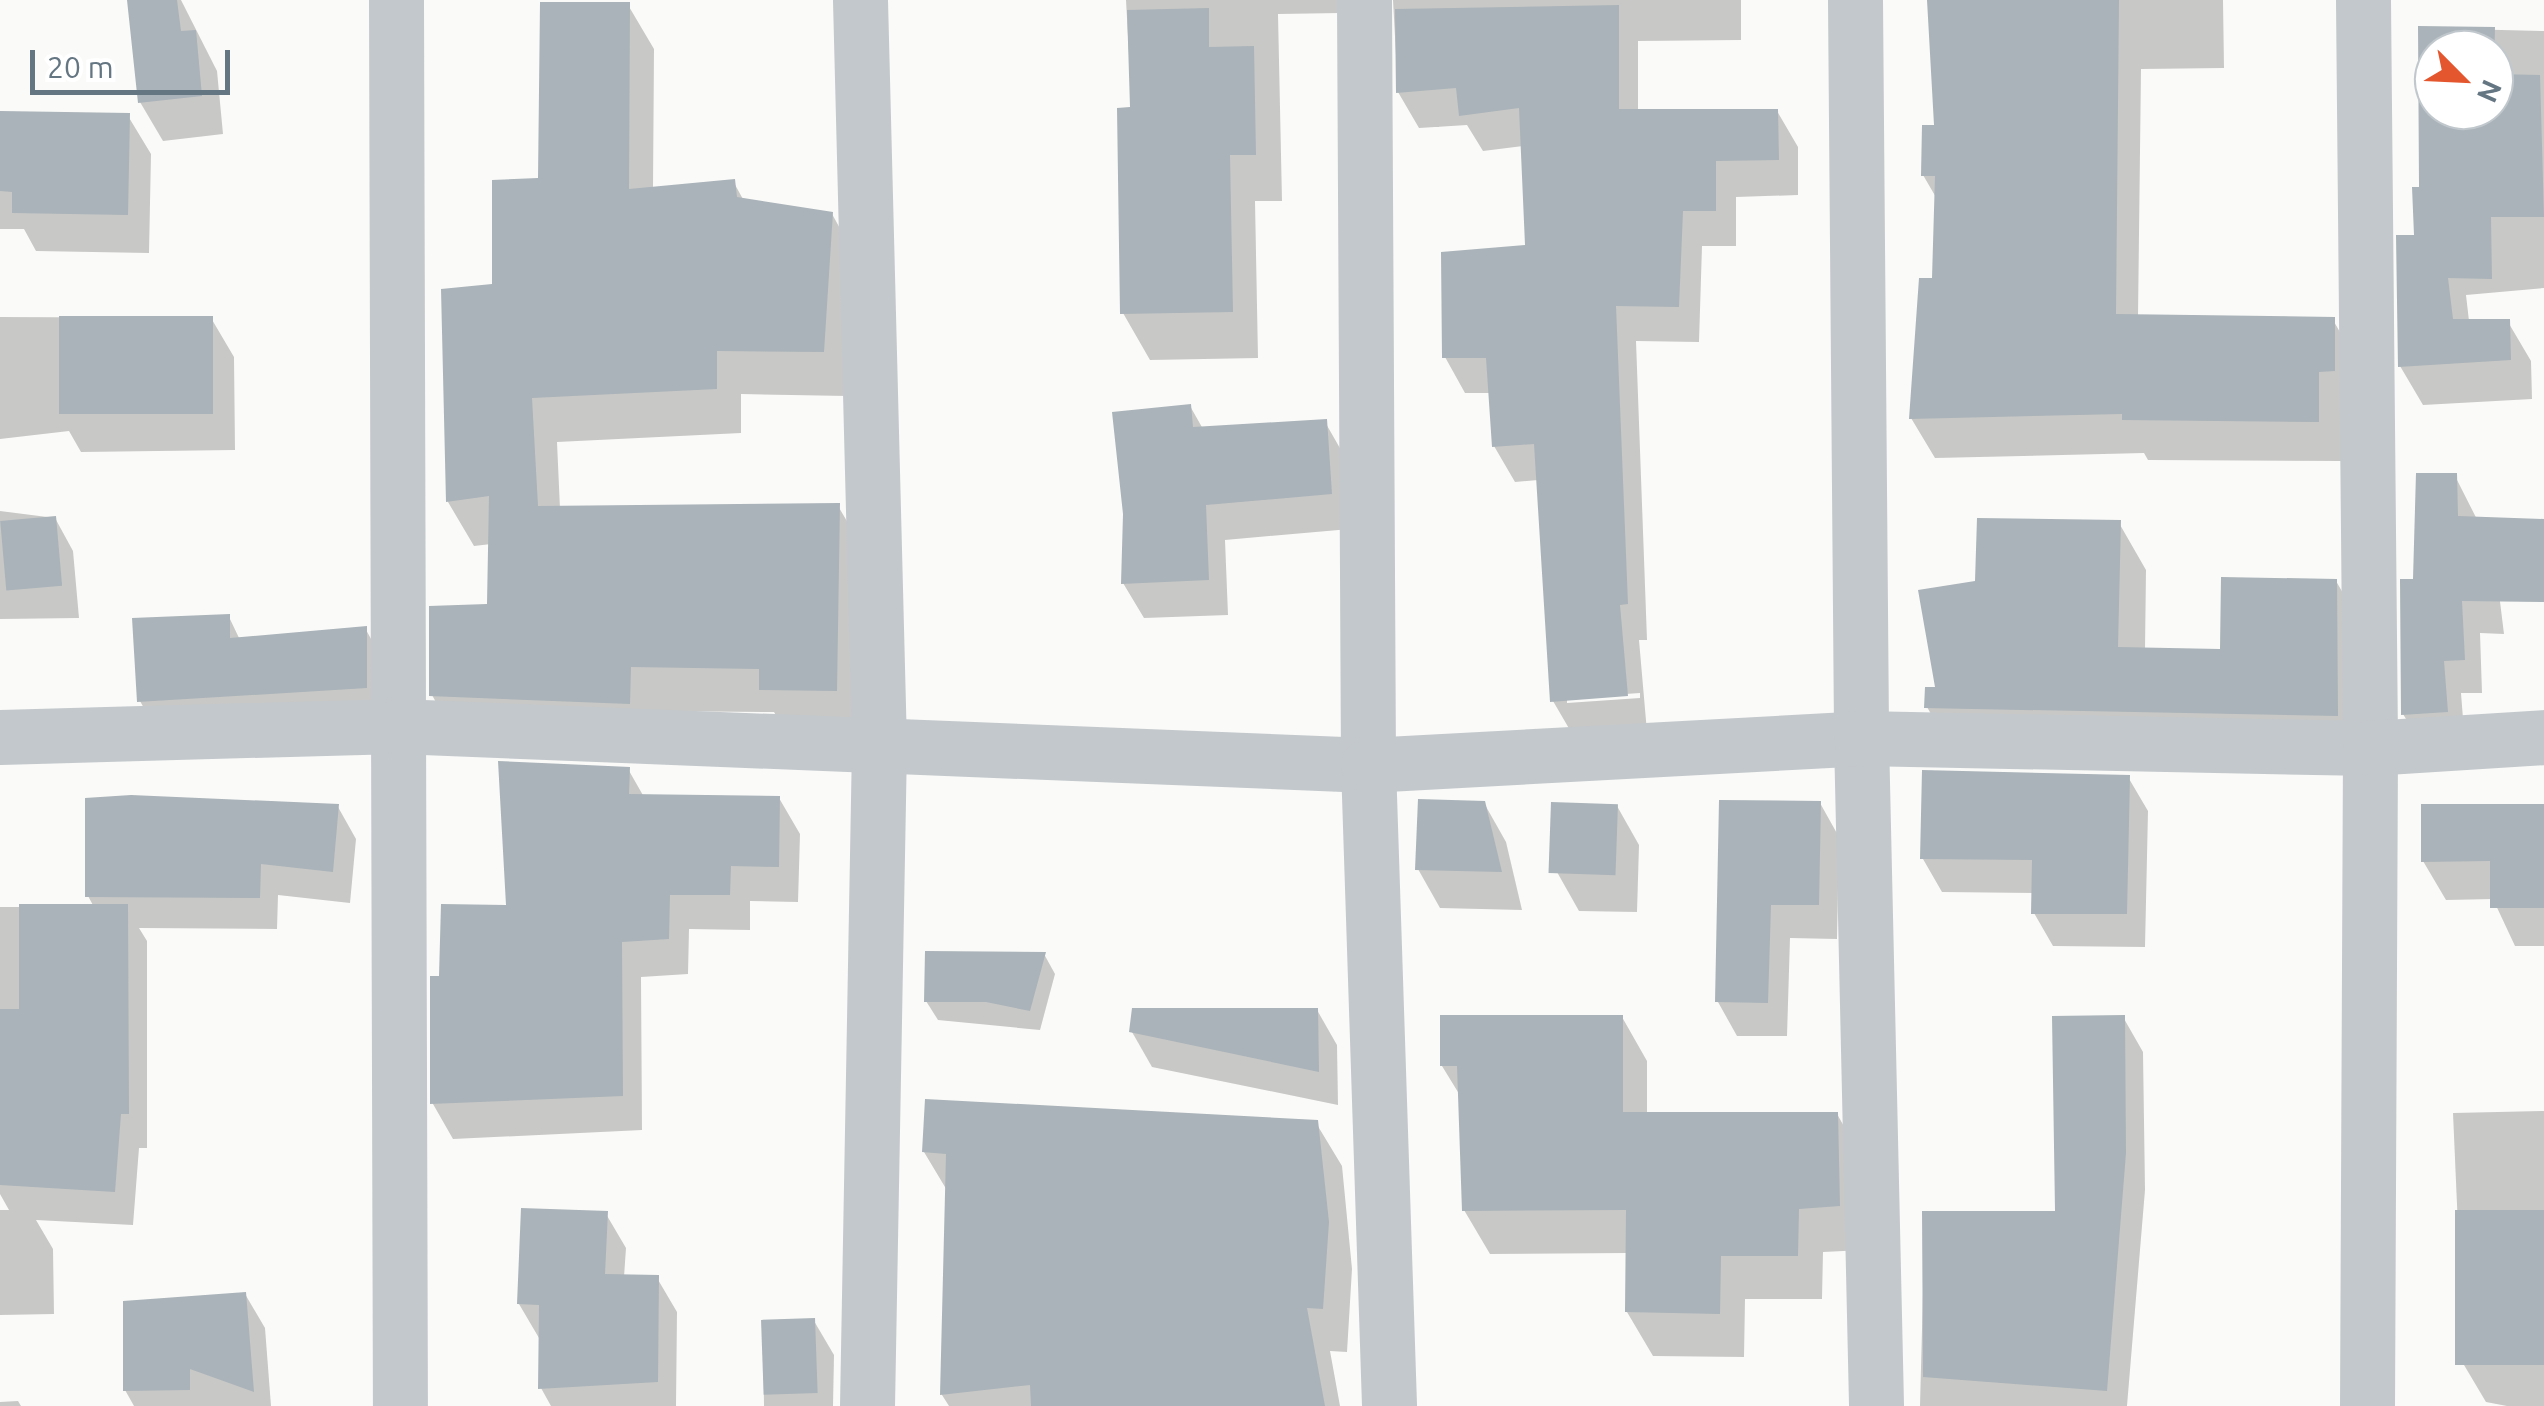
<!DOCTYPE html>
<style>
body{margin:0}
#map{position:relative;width:2544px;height:1406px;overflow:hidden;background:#fafaf8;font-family:Ubuntu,sans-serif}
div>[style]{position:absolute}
.shadow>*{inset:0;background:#0003}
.building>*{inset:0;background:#aab3b9;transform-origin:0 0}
.minor>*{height:55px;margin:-27.5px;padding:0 27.5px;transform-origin:27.5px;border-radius:27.5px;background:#c3c8cc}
span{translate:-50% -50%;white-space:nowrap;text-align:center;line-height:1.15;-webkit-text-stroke:10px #fff;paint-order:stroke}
.north{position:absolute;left:2414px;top:30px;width:100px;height:100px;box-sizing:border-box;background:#fff;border:2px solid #c1c8cd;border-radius:50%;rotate:114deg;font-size:28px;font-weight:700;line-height:40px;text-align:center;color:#657683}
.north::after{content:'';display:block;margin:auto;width:35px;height:45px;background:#e4572e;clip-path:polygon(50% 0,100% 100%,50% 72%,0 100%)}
.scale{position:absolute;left:30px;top:50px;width:200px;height:45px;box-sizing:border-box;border:5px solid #657683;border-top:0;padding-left:12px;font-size:30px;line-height:35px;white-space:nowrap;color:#657683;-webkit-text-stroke:8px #fff;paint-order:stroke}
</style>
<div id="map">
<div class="shadow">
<i style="clip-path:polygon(129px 0,181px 0,217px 71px,223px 134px,163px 141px,140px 102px)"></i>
<i style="clip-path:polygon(1126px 0,1340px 0,1341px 13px,1278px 14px,1282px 201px,1255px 201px,1258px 358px,1150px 360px,1123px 313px,1132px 110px)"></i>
<i style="clip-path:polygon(evenodd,1393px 0,1741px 0,1741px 40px,1638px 41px,1638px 112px,1777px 111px,1798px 147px,1798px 195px,1736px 197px,1736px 246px,1702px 246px,1699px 342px,1636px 341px,1647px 640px,1639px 640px,1647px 732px,1574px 737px,1553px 701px,1538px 480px,1515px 482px,1494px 446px,1491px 393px,1465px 393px,1445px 357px,1527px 247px,1523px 146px,1483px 151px,1467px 125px,1419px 128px,1398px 92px,1393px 0,1640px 693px,1640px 698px,1567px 703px,1567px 698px,1640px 693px)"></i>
<i style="clip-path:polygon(1930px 0,2223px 0,2224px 68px,2141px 69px,2138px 317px,2333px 320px,2356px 360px,2341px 461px,2148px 460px,2144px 453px,1935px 458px,1911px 418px,1935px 280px,1937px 199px,1923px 175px,1937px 128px)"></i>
<i style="clip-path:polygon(628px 5px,654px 49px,653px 189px,733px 181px,744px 201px,832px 214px,857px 259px,848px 396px,741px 394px,741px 433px,557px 442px,560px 509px,838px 506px,864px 550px,861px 735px,787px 734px,774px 712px,655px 711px,457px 740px,432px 695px,489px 607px,491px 544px,474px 546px,448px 502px,494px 287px)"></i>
<i style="clip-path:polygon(evenodd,2421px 28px,2544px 31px,2544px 288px,2466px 295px,2469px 321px,2508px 322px,2531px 361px,2532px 399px,2423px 405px,2400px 366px,2421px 189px,2421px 28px,2434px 50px,2494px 50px,2494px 110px,2434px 110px,2434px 50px)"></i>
<i style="clip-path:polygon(0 114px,128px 116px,151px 154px,149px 253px,36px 251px,24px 229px,0 229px)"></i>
<i style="clip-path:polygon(0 317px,211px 318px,234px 357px,235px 450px,81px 452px,69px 431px,0 439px)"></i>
<i style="clip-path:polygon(1190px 406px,1203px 429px,1325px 422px,1345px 457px,1350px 529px,1225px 540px,1228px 615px,1144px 618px,1123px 583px)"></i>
<i style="clip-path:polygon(2455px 476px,2494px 553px,2504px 634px,2480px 633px,2482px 693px,2461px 693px,2465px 744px,2423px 747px,2403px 714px)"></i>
<i style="clip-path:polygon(0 511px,55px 518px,73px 551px,79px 618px,0 619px)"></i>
<i style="clip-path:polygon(2119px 523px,2146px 570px,2145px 650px,2222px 652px,2336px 581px,2363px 628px,2364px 762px,1954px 754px,1927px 707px,1977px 583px)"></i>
<i style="clip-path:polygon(229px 617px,240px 640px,365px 628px,376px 648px,376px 707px,151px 721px,140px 701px)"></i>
<i style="clip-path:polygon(628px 769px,644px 797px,779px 798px,800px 834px,798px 902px,750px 901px,750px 930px,689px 929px,688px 974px,641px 977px,642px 1130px,453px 1139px,433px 1104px,441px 979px)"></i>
<i style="clip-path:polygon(2128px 777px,2148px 811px,2145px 947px,2053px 946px,2034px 913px,2034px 893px,1942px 892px,1923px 859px)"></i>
<i style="clip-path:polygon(1484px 803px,1506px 842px,1522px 910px,1440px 908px,1418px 869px)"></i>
<i style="clip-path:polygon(1820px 803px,1839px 837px,1837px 939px,1790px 938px,1787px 1036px,1737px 1036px,1718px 1002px)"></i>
<i style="clip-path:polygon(1617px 806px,1639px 845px,1637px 912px,1579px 911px,1557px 872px)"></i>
<i style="clip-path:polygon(2544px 806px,2544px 946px,2515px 946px,2493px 899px,2446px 900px,2423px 861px)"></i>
<i style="clip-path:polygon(338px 807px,356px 839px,350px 903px,278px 895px,277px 929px,139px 928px,147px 941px,147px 1148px,139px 1148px,133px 1225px,36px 1220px,53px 1249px,54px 1314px,0 1315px,0 1210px,9px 1210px,0 1194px,0 907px,94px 907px,88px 896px)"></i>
<i style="clip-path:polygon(1044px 954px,1055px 974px,1040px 1030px,938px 1020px,926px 1001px)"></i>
<i style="clip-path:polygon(1317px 1010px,1337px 1045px,1338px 1105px,1152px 1067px,1132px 1032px)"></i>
<i style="clip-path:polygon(1622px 1017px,1647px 1061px,1647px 1114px,1837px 1114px,1862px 1158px,1864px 1250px,1823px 1252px,1822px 1299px,1745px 1299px,1744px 1357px,1653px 1356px,1627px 1312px,1628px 1253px,1490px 1254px,1464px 1210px,1461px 1097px,1442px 1066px)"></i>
<i style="clip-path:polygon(2123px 1017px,2143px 1052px,2145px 1190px,2127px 1406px,1920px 1406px,1925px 1214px,2058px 1214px)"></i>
<i style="clip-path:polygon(2544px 1111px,2544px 1406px,2507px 1406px,2486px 1402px,2464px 1365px,2453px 1113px)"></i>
<i style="clip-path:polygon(1316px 1123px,1342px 1166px,1352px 1269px,1347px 1352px,1330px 1351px,1340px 1406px,949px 1406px,942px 1395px,948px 1192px,924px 1152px)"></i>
<i style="clip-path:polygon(606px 1214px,626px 1248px,624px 1277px,657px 1278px,677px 1312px,676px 1406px,551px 1406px,541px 1388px,539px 1338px,519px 1304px)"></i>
<i style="clip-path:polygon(245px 1294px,265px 1328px,271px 1406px,134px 1406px,125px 1390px)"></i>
<i style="clip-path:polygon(814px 1321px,834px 1355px,833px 1406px,764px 1406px,763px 1322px)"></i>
<i style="clip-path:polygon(18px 1401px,21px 1406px,0 1406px,0 1402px)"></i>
</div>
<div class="building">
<i style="clip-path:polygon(127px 0,177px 0,181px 31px,196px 30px,202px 96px,138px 103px)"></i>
<i style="clip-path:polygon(1927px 0,2119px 0,2116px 314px,2335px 317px,2335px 371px,2319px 372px,2319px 422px,2122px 420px,2122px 414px,1909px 419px,1919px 278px,1932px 278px,1935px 176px,1921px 176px,1922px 125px,1934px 125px)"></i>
<i style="clip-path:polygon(540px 2px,630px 2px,629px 189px,735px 179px,737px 197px,833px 212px,824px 352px,717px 351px,717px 389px,532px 398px,538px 506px,840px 503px,837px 691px,759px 690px,759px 669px,631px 667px,630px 704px,429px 696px,429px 606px,487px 604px,489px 496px,446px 502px,441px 289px,492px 284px,492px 180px,538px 178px)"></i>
<i style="clip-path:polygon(1619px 5px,1619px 109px,1778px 109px,1779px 160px,1716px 161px,1716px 211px,1683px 211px,1679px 307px,1616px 306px,1628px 604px,1620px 605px,1628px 696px,1550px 702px,1534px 444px,1492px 447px,1486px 358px,1442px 358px,1441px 252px,1525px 245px,1519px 108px,1459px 116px,1456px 88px,1396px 93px,1395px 9px)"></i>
<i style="clip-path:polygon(1209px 8px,1209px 47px,1254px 46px,1256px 155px,1230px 155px,1233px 312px,1120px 314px,1117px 108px,1130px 107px,1127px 10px)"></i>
<i style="clip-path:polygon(evenodd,2418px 26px,2495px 27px,2494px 74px,2540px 75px,2544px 217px,2491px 217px,2492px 279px,2448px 278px,2453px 319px,2510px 319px,2511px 360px,2398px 367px,2396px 235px,2414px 235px,2412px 187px,2419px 187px,2418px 26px,2434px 50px,2494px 50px,2494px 110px,2434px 110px,2434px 50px)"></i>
<i style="clip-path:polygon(0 111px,130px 113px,128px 215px,12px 213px,12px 192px,0 191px)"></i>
<i style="left:59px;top:316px;width:154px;height:98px"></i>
<i style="clip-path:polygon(1191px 404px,1193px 427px,1327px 419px,1332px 494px,1206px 505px,1209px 580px,1121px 584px,1123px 514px,1112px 412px)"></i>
<i style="clip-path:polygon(2416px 473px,2457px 473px,2458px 516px,2544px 519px,2544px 602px,2462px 601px,2465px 660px,2444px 661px,2448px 712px,2401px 715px,2400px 579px,2413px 579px)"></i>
<i style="left:56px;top:516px;width:70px;height:56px;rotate:85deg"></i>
<i style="clip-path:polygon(1977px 518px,2121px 520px,2118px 647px,2220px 649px,2221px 577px,2337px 579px,2338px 716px,1924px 708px,1925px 687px,1935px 687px,1918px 590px,1975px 581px)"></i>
<i style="clip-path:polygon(230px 614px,230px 638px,367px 626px,367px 688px,137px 702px,132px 618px)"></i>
<i style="clip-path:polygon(498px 761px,630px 767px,629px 794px,780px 796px,779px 867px,731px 866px,730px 895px,670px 895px,669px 939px,622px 942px,623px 1096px,430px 1104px,430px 976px,439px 976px,441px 904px,506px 905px)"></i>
<i style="clip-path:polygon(1922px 770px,2130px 775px,2127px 914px,2031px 914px,2032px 860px,1920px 859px)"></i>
<i style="clip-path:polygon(131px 795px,339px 804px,333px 872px,261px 864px,260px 898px,85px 897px,85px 798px)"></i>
<i style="clip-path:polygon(1418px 799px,1485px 801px,1502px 872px,1415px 870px)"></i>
<i style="clip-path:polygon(1719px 800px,1821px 801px,1819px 905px,1771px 905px,1768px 1003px,1715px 1002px)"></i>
<i style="left:1551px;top:802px;width:67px;height:71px;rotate:2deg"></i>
<i style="clip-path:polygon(2421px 804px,2544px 804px,2544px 908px,2490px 908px,2490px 861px,2421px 862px)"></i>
<i style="clip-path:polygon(19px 904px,128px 904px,129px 1114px,121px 1114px,115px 1192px,0 1185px,0 1009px,19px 1009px)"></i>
<i style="clip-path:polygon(925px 951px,1046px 952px,1030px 1011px,986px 1002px,924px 1002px)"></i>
<i style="clip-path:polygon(1132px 1008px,1318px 1008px,1319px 1072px,1129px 1032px)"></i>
<i style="clip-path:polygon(1440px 1015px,1623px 1015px,1623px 1112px,1838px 1112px,1840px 1206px,1799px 1209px,1798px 1256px,1721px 1256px,1720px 1314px,1625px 1312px,1626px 1210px,1462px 1211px,1457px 1066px,1440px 1066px)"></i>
<i style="clip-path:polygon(2125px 1015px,2126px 1153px,2107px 1391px,1923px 1377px,1922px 1211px,2055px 1211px,2052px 1016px)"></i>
<i style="clip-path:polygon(925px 1099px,1318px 1120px,1329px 1222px,1323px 1309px,1307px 1308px,1325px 1406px,1031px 1406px,1030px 1385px,940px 1395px,946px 1154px,922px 1152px)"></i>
<i style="clip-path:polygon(521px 1208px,608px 1211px,605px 1274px,659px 1275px,658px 1382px,538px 1389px,539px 1305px,517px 1304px)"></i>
<i style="left:2544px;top:1210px;width:155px;height:89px;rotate:90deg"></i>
<i style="clip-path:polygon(246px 1292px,254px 1392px,190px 1369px,190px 1390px,123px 1391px,123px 1301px)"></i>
<i style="left:815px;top:1318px;width:75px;height:54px;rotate:88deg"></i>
</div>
<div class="minor">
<i style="left:396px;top:0;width:1406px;rotate:89.84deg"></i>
<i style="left:860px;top:0;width:745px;rotate:88.54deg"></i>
<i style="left:879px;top:745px;width:661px;rotate:91.04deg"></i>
<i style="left:1364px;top:0;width:765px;rotate:89.7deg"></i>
<i style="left:1368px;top:765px;width:641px;rotate:88.12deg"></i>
<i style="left:1855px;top:0;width:738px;rotate:89.53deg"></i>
<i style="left:1861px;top:738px;width:668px;rotate:88.71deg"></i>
<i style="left:2363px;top:0;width:748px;rotate:89.46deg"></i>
<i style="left:2370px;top:748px;width:658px;rotate:90.26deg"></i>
<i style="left:0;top:737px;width:398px;rotate:-1.6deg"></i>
<i style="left:398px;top:726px;width:971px;rotate:2.3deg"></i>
<i style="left:1368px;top:765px;width:494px;rotate:-3.1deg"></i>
<i style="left:1861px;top:738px;width:509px;rotate:1.13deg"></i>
<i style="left:2370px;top:748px;width:174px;rotate:-3.6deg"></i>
</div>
<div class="north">N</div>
<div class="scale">20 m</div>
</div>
